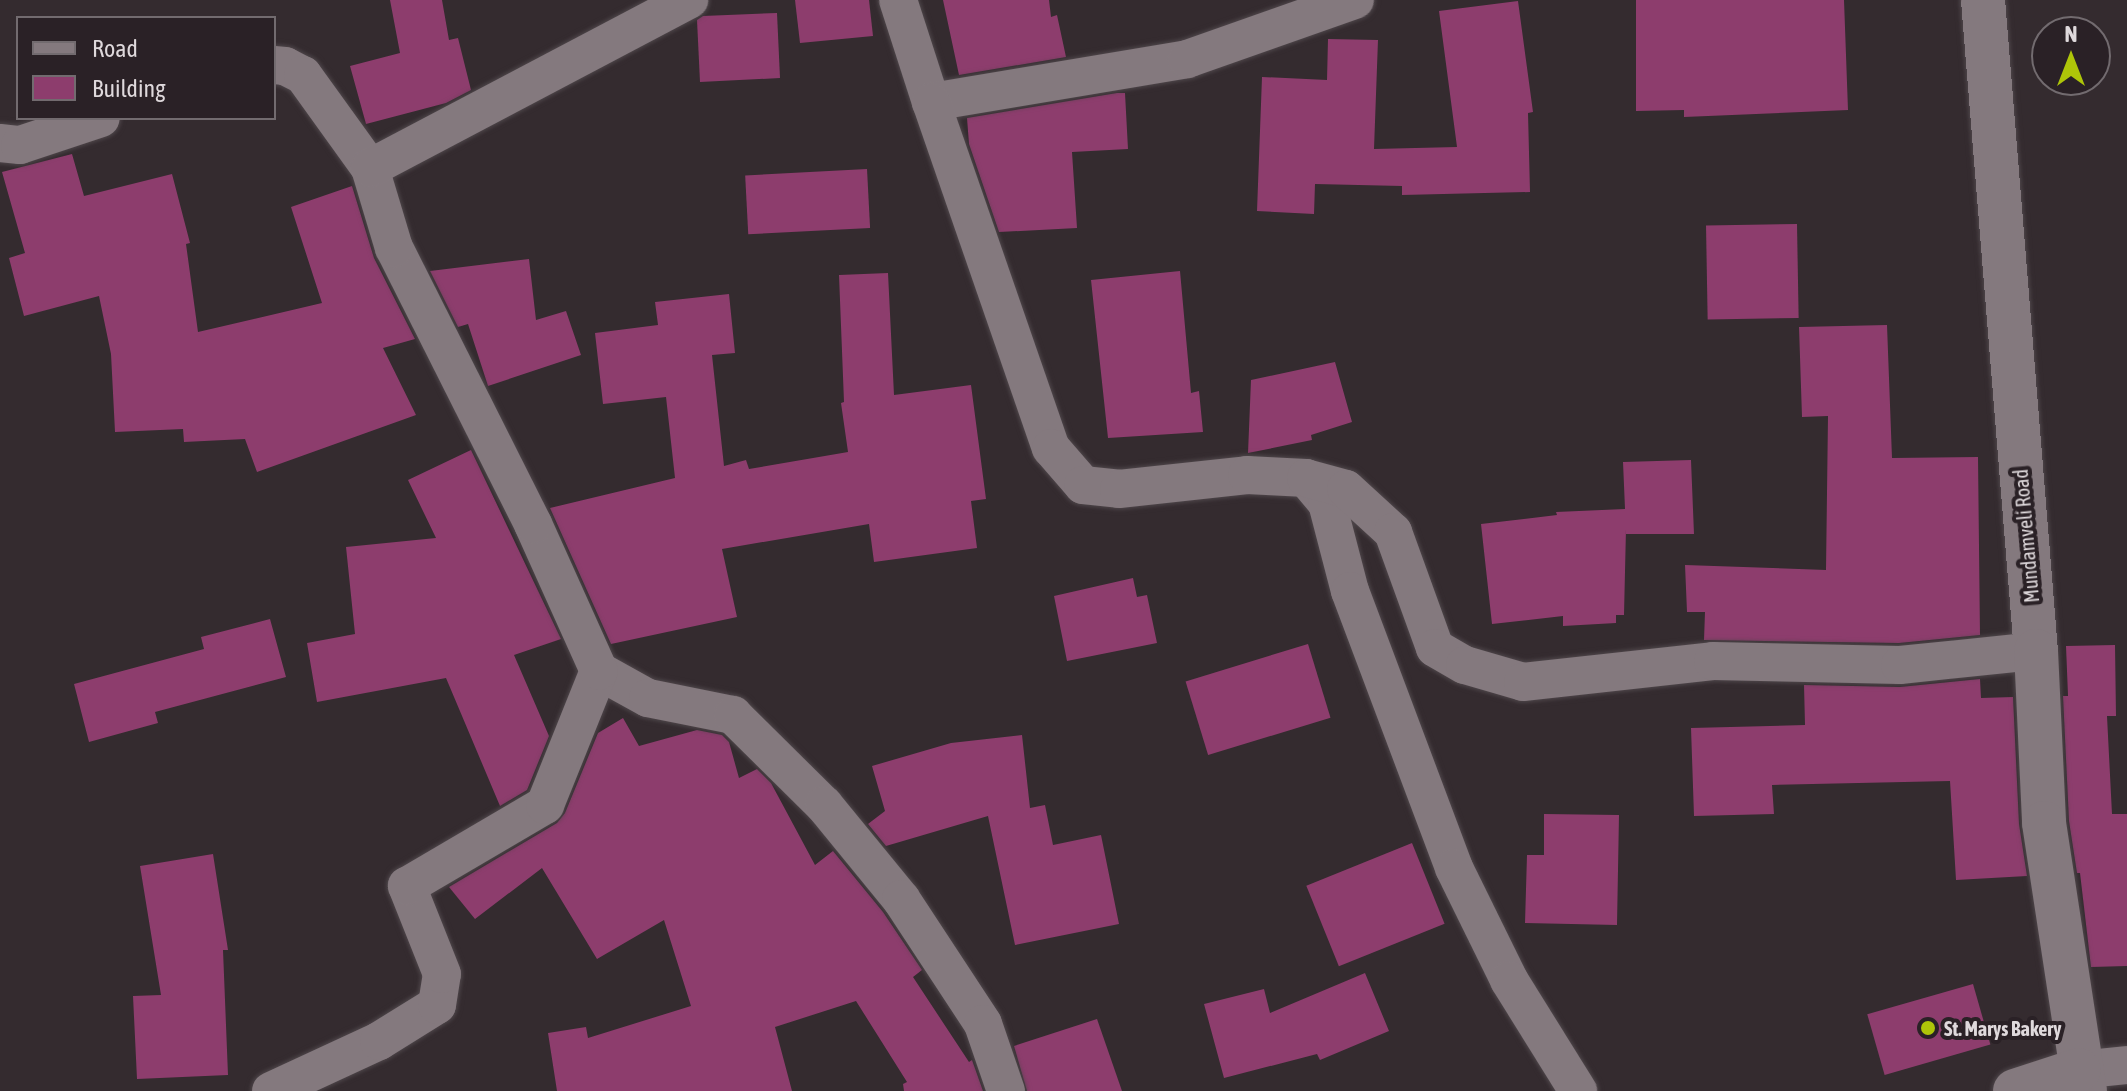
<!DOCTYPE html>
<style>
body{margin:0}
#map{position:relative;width:2127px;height:1091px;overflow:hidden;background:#342b2f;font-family:"Asap Condensed",sans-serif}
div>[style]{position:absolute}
.building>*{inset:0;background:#8d3d6d;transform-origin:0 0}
.roads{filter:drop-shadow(0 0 2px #4e464a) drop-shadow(0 0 2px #4e464a)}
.street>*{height:38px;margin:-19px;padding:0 19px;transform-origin:19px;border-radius:19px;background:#84797e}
.secondary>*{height:44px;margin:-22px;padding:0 22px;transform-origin:22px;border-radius:22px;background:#84797e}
.dots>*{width:22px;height:22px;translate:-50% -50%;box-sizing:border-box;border:4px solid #2a2126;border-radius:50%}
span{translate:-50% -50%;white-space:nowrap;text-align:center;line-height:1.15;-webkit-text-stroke:8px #2a2126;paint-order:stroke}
.street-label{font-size:20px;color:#dfd9dc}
.poi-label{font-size:20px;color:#dfd9dc;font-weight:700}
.left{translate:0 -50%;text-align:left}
.legend{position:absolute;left:16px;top:16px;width:260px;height:104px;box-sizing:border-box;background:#2a2126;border:2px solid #726b6f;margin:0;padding:10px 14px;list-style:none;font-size:24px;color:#dfd9dc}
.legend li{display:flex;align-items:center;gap:16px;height:40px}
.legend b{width:40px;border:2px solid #726b6f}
.north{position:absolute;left:2031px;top:16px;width:80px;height:80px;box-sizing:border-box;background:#2a2126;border:2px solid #726b6f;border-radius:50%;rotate:0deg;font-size:22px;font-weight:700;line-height:32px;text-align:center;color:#dfd9dc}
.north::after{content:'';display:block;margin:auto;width:28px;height:36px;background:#aec509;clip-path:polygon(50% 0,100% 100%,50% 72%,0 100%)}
</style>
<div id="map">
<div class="building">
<i style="clip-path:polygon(390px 0,442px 0,449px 40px,458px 38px,471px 90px,446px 103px,366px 124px,350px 66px,400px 53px)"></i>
<i style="clip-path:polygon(795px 0,869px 0,873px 36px,800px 43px)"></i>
<i style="clip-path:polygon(943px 0,1049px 0,1051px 17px,1057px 15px,1066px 57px,959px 75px)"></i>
<i style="clip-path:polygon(1636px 0,1844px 0,1848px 110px,1684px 117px,1684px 110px,1636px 111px)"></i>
<i style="clip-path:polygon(1518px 1px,1533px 112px,1528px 113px,1530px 192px,1402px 195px,1402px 186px,1315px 184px,1314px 214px,1257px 211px,1262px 77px,1327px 80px,1328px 39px,1378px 40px,1374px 149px,1457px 147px,1439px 11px)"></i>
<i style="clip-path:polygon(777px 13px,780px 78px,700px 82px,697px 20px,703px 16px)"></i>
<i style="clip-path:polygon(1117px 93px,1125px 93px,1128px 149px,1072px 152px,1077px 228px,999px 232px,969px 144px,967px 118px)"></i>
<i style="clip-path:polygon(72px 154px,84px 196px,172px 174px,190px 243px,186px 244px,198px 332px,322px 303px,291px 207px,352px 186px,374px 258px,415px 339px,383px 348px,416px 415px,257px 472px,245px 439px,184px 442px,183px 429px,115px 432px,111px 354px,99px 296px,24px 316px,9px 258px,25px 253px,2px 172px)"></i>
<i style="left:867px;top:169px;width:59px;height:122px;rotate:87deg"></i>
<i style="left:1797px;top:224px;width:94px;height:91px;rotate:89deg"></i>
<i style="clip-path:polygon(529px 259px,536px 320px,566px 311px,581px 355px,488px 386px,468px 324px,458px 327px,430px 271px)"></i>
<i style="clip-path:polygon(1180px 271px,1191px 393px,1199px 391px,1203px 432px,1108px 438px,1091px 280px)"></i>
<i style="clip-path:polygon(888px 273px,894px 395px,971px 385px,986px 499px,971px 501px,977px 548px,874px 562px,869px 524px,722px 549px,737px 617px,611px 644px,550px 508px,675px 478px,666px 397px,603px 404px,595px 333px,658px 325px,655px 302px,729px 294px,735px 353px,712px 355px,724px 466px,746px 460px,749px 469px,848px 452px,841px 403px,844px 402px,839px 275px)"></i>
<i style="clip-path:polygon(1887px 325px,1892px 458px,1978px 457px,1980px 635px,1899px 643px,1704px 640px,1705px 612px,1687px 612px,1685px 565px,1826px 570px,1828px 416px,1802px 417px,1799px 327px)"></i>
<i style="clip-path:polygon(1335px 362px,1352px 422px,1311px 435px,1312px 440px,1248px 453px,1251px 380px)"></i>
<i style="clip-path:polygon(471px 450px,561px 639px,514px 655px,549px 736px,527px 790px,500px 806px,446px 678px,317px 702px,307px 643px,355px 634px,346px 547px,436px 538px,408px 480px)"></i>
<i style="clip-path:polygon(1691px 460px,1694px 534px,1626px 534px,1626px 529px,1624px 615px,1616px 615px,1616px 623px,1563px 626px,1563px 616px,1492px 624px,1481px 524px,1557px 515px,1556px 512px,1625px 509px,1623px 462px)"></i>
<i style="clip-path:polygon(1133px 578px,1137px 597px,1147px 595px,1157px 643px,1067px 661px,1054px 596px)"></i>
<i style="clip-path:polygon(270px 619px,286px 677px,155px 712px,158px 723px,89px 742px,74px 684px,204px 649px,201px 637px)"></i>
<i style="left:1308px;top:644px;width:77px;height:128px;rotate:73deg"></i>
<i style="clip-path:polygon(2115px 645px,2116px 716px,2107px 716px,2112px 814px,2127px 814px,2127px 966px,2091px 967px,2080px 873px,2077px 873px,2069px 821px,2063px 696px,2068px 696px,2066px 646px)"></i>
<i style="clip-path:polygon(1980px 679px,1981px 698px,2013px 697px,2019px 824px,2027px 876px,1956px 880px,1950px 781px,1772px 785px,1774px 814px,1694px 816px,1691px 728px,1805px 725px,1804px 685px,1900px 687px)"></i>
<i style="clip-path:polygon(623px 718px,639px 746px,697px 730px,722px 735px,729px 742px,739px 778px,757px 769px,771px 783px,815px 865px,833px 851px,883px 912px,922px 970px,913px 977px,969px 1062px,972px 1060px,983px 1091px,904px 1091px,903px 1084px,907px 1082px,856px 1001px,775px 1027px,792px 1091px,557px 1091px,548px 1033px,586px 1027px,588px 1038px,691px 1006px,664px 920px,597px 959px,542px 868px,475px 919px,449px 887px,557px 823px,565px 813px,598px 733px)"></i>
<i style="clip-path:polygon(1022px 735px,1030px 808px,1045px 805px,1053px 845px,1101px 835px,1119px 924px,1015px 945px,988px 816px,886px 846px,868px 824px,885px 811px,872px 766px,951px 743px)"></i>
<i style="clip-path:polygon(1544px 814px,1619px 815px,1617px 925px,1525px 923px,1527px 855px,1544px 855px)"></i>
<i style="left:1412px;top:843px;width:87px;height:114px;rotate:68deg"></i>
<i style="clip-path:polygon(213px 854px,228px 950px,223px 950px,228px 1075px,137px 1079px,133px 996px,161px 995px,140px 866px)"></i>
<i style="clip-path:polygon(1365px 973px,1389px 1031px,1320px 1060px,1317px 1054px,1224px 1078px,1204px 1004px,1264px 989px,1270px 1013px)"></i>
<i style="left:1973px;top:984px;width:63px;height:110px;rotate:74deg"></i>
<i style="clip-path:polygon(1097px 1019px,1122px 1091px,1027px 1091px,1014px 1046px)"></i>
</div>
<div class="roads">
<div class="street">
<i style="left:898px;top:0;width:107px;rotate:72.1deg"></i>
<i style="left:931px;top:102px;width:260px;rotate:-9.5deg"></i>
<i style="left:1187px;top:59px;width:178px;rotate:-19.4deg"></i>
<i style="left:274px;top:65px;width:11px;rotate:5deg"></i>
<i style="left:285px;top:66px;width:20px;rotate:27deg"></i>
<i style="left:303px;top:75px;width:115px;rotate:54.2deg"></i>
<i style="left:931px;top:102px;width:366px;rotate:70.9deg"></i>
<i style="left:1051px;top:448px;width:49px;rotate:49.1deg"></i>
<i style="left:1083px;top:485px;width:36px;rotate:6deg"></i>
<i style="left:1119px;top:489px;width:129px;rotate:-6.2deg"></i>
<i style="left:1247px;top:475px;width:59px;rotate:2.9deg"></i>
<i style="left:1306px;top:478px;width:33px;rotate:50deg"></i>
<i style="left:1327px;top:503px;width:91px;rotate:75.4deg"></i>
<i style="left:1350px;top:591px;width:296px;rotate:69.4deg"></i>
<i style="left:1454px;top:868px;width:125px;rotate:63.8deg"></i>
<i style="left:1509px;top:980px;width:131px;rotate:58.1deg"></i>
<i style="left:0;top:143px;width:20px;rotate:6deg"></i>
<i style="left:20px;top:145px;width:85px;rotate:-18.4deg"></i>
<i style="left:1306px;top:478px;width:41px;rotate:15.4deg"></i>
<i style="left:1346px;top:489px;width:64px;rotate:42.5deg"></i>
<i style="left:1393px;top:532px;width:123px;rotate:70.1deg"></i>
<i style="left:1435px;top:648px;width:34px;rotate:30deg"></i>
<i style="left:1465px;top:665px;width:60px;rotate:16.3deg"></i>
<i style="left:1523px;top:682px;width:191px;rotate:-6.3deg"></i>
<i style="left:1713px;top:661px;width:187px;rotate:1.2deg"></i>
<i style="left:1900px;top:665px;width:137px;rotate:-5.9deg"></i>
<i style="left:599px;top:671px;width:56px;rotate:28.9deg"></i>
<i style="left:648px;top:698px;width:87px;rotate:11.3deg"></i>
<i style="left:733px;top:715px;width:128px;rotate:44.7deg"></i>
<i style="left:824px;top:805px;width:122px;rotate:50.7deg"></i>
<i style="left:901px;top:899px;width:149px;rotate:56.7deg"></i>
<i style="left:983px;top:1024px;width:71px;rotate:71.1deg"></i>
<i style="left:2079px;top:1070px;width:48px;rotate:-5.9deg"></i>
<i style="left:271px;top:1091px;width:119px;rotate:-24.8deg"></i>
<i style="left:379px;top:1041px;width:68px;rotate:-31.8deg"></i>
<i style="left:437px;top:1005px;width:31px;rotate:-81deg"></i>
<i style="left:442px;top:974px;width:95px;rotate:-111.7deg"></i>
<i style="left:407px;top:886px;width:160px;rotate:-30.4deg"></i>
<i style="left:545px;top:805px;width:144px;rotate:-68.1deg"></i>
<i style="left:599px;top:671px;width:161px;rotate:-114.2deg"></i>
<i style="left:533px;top:524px;width:309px;rotate:-116.7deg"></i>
<i style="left:394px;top:248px;width:84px;rotate:-106.7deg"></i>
<i style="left:370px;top:168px;width:361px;rotate:-27.8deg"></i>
</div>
<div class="secondary">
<i style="left:1983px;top:0;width:653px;rotate:85.35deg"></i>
<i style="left:2036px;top:651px;width:172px;rotate:87.3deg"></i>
<i style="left:2044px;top:823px;width:271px;rotate:81.3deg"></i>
<i style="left:2015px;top:1091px;width:67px;rotate:-18.2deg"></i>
</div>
</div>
<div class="dots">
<i style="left:1928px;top:1028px;background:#aec509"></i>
</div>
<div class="street-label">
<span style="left:2026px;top:536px;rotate:-95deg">Mundamveli Road</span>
</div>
<div class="poi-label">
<span class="left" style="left:1944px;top:1028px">St. Marys Bakery</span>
</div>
<ul class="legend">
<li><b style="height:10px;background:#84797e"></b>Road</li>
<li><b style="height:22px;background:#8d3d6d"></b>Building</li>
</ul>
<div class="north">N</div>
</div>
